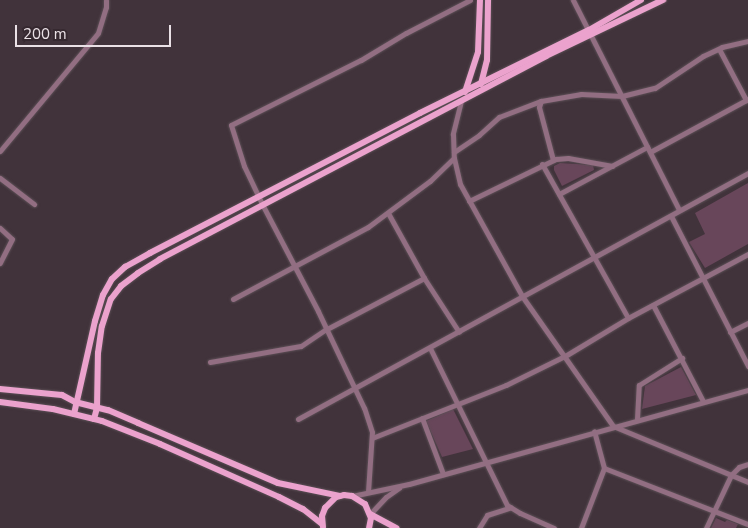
<!DOCTYPE html>
<style>
body{margin:0}
#map{position:relative;width:748px;height:528px;overflow:hidden;background:#41333b;font-family:"Nunito Sans",sans-serif}
div>[style]{position:absolute}
.green>*{inset:0;background:#68465a}
.roads{filter:drop-shadow(0 0 1px #5c4f56) drop-shadow(0 0 1px #5c4f56)}
.minor>*{height:5px;margin:-2.5px;padding:0 2.5px;transform-origin:2.5px;border-radius:2.5px;background:#926e82}
.major>*{height:6px;margin:-3px;padding:0 3px;transform-origin:3px;border-radius:3px;background:#eba2cd}
span{translate:-50% -50%;white-space:nowrap;text-align:center;line-height:1.15;-webkit-text-stroke:4px #362930;paint-order:stroke}
.scale{position:absolute;left:15px;top:25px;width:156px;height:22px;box-sizing:border-box;border:2px solid #eae1e6;border-top:0;padding-left:6px;font-size:15px;line-height:18px;white-space:nowrap;color:#eae1e6;-webkit-text-stroke:4px #362930;paint-order:stroke}
</style>
<div id="map">
<div class="green">
<i style="clip-path:polygon(560px 163px,593px 165px,594px 170px,562px 186px,554px 170px,554px 166px)"></i>
<i style="clip-path:polygon(748px 183px,748px 244px,705px 268px,689px 242px,705px 234px,695px 213px)"></i>
<i style="clip-path:polygon(681px 367px,696px 395px,642px 409px,645px 386px)"></i>
<i style="clip-path:polygon(453px 409px,473px 449px,442px 457px,426px 421px)"></i>
<i style="clip-path:polygon(716px 518px,725px 522px,727px 520px,738px 524px,736px 528px,711px 528px)"></i>
</div>
<div class="roads">
<div class="minor">
<i style="left:573px;top:0;width:235px;rotate:63.2deg"></i>
<i style="left:719px;top:49px;width:58px;rotate:62.1deg"></i>
<i style="left:461px;top:101px;width:34px;rotate:104deg"></i>
<i style="left:453px;top:134px;width:24px;rotate:88deg"></i>
<i style="left:454px;top:158px;width:27px;rotate:77deg"></i>
<i style="left:460px;top:184px;width:128px;rotate:61deg"></i>
<i style="left:522px;top:296px;width:159px;rotate:55deg"></i>
<i style="left:613px;top:426px;width:146px;rotate:22.5deg"></i>
<i style="left:0;top:151px;width:153px;rotate:-50.3deg"></i>
<i style="left:98px;top:33px;width:27px;rotate:-73deg"></i>
<i style="left:106px;top:7px;width:7px;rotate:-90deg"></i>
<i style="left:454px;top:152px;width:30px;rotate:-34deg"></i>
<i style="left:479px;top:135px;width:27px;rotate:-42deg"></i>
<i style="left:499px;top:117px;width:45px;rotate:-20.9deg"></i>
<i style="left:650px;top:152px;width:111px;rotate:-28.4deg"></i>
<i style="left:553px;top:160px;width:55px;rotate:-104.8deg"></i>
<i style="left:539px;top:107px;width:6px;rotate:-72deg"></i>
<i style="left:541px;top:101px;width:41px;rotate:-9.9deg"></i>
<i style="left:581px;top:94px;width:41px;rotate:2.8deg"></i>
<i style="left:622px;top:96px;width:34px;rotate:-14deg"></i>
<i style="left:655px;top:88px;width:58px;rotate:-33.7deg"></i>
<i style="left:703px;top:56px;width:21px;rotate:-25deg"></i>
<i style="left:722px;top:47px;width:27px;rotate:-13deg"></i>
<i style="left:542px;top:164px;width:176px;rotate:60.8deg"></i>
<i style="left:0;top:178px;width:43px;rotate:37.4deg"></i>
<i style="left:559px;top:194px;width:100px;rotate:-28.1deg"></i>
<i style="left:469px;top:201px;width:97px;rotate:-25.8deg"></i>
<i style="left:556px;top:159px;width:12px;rotate:-5deg"></i>
<i style="left:568px;top:158px;width:45px;rotate:10.3deg"></i>
<i style="left:388px;top:213px;width:74px;rotate:61deg"></i>
<i style="left:424px;top:278px;width:64px;rotate:57.1deg"></i>
<i style="left:671px;top:216px;width:169px;rotate:62.8deg"></i>
<i style="left:0;top:228px;width:16px;rotate:43deg"></i>
<i style="left:12px;top:239px;width:27px;rotate:117deg"></i>
<i style="left:233px;top:299px;width:153px;rotate:-28.1deg"></i>
<i style="left:368px;top:227px;width:77px;rotate:-36.6deg"></i>
<i style="left:430px;top:181px;width:33px;rotate:-44deg"></i>
<i style="left:653px;top:305px;width:108px;rotate:62.5deg"></i>
<i style="left:730px;top:332px;width:20px;rotate:-27deg"></i>
<i style="left:430px;top:348px;width:175px;rotate:63.9deg"></i>
<i style="left:507px;top:505px;width:15px;rotate:32deg"></i>
<i style="left:520px;top:513px;width:37px;rotate:24deg"></i>
<i style="left:210px;top:362px;width:92px;rotate:-10deg"></i>
<i style="left:301px;top:346px;width:29px;rotate:-34deg"></i>
<i style="left:325px;top:330px;width:112px;rotate:-27.7deg"></i>
<i style="left:422px;top:418px;width:60px;rotate:69.4deg"></i>
<i style="left:298px;top:419px;width:513px;rotate:-28.66deg"></i>
<i style="left:637px;top:419px;width:34px;rotate:-87deg"></i>
<i style="left:639px;top:385px;width:51px;rotate:-32.1deg"></i>
<i style="left:372px;top:438px;width:144px;rotate:-21.6deg"></i>
<i style="left:506px;top:385px;width:66px;rotate:-26.2deg"></i>
<i style="left:565px;top:356px;width:74px;rotate:-31.1deg"></i>
<i style="left:628px;top:318px;width:136px;rotate:-28.1deg"></i>
<i style="left:604px;top:468px;width:155px;rotate:21.3deg"></i>
<i style="left:368px;top:492px;width:60px;rotate:-86.2deg"></i>
<i style="left:372px;top:432px;width:25px;rotate:-108deg"></i>
<i style="left:364px;top:408px;width:107px;rotate:-115.4deg"></i>
<i style="left:318px;top:311px;width:119px;rotate:-117.6deg"></i>
<i style="left:263px;top:206px;width:44px;rotate:-115.4deg"></i>
<i style="left:244px;top:166px;width:43px;rotate:-107.6deg"></i>
<i style="left:231px;top:125px;width:145px;rotate:-26.6deg"></i>
<i style="left:361px;top:60px;width:52px;rotate:-31deg"></i>
<i style="left:406px;top:33px;width:72px;rotate:-27.3deg"></i>
<i style="left:352px;top:496px;width:58px;rotate:-11.9deg"></i>
<i style="left:409px;top:484px;width:352px;rotate:-15.5deg"></i>
<i style="left:370px;top:514px;width:23px;rotate:-47deg"></i>
<i style="left:386px;top:497px;width:16px;rotate:-35deg"></i>
<i style="left:479px;top:528px;width:15px;rotate:-58deg"></i>
<i style="left:487px;top:515px;width:25px;rotate:-18deg"></i>
<i style="left:581px;top:528px;width:64px;rotate:-69deg"></i>
<i style="left:604px;top:468px;width:38px;rotate:-105deg"></i>
<i style="left:706px;top:528px;width:59px;rotate:-64.7deg"></i>
<i style="left:731px;top:475px;width:11px;rotate:-45deg"></i>
<i style="left:739px;top:467px;width:9px;rotate:-18deg"></i>
</div>
<div class="major">
<i style="left:481px;top:84px;width:25px;rotate:-76deg"></i>
<i style="left:487px;top:60px;width:60px;rotate:-89deg"></i>
<i style="left:465px;top:92px;width:42px;rotate:-72deg"></i>
<i style="left:478px;top:52px;width:52px;rotate:-87.8deg"></i>
<i style="left:0;top:389px;width:62px;rotate:5.5deg"></i>
<i style="left:62px;top:395px;width:15px;rotate:28deg"></i>
<i style="left:75px;top:402px;width:34px;rotate:14deg"></i>
<i style="left:108px;top:410px;width:33px;rotate:23deg"></i>
<i style="left:138px;top:423px;width:152px;rotate:23.2deg"></i>
<i style="left:278px;top:483px;width:63px;rotate:11.8deg"></i>
<i style="left:0;top:402px;width:53px;rotate:7.5deg"></i>
<i style="left:53px;top:409px;width:50px;rotate:13.8deg"></i>
<i style="left:102px;top:421px;width:62px;rotate:21.6deg"></i>
<i style="left:160px;top:444px;width:130px;rotate:24deg"></i>
<i style="left:279px;top:497px;width:27px;rotate:27deg"></i>
<i style="left:303px;top:509px;width:24px;rotate:38deg"></i>
<i style="left:74px;top:414px;width:95px;rotate:-77.3deg"></i>
<i style="left:95px;top:321px;width:27px;rotate:-73deg"></i>
<i style="left:103px;top:295px;width:18px;rotate:-61deg"></i>
<i style="left:112px;top:279px;width:18px;rotate:-43deg"></i>
<i style="left:125px;top:267px;width:29px;rotate:-29deg"></i>
<i style="left:150px;top:253px;width:304px;rotate:-27.4deg"></i>
<i style="left:420px;top:113px;width:188px;rotate:-26.2deg"></i>
<i style="left:589px;top:30px;width:60px;rotate:-30deg"></i>
<i style="left:94px;top:419px;width:11px;rotate:-75deg"></i>
<i style="left:97px;top:408px;width:55px;rotate:-89deg"></i>
<i style="left:98px;top:353px;width:27px;rotate:-82deg"></i>
<i style="left:102px;top:326px;width:28px;rotate:-72deg"></i>
<i style="left:111px;top:299px;width:16px;rotate:-52deg"></i>
<i style="left:121px;top:286px;width:21px;rotate:-37deg"></i>
<i style="left:138px;top:273px;width:26px;rotate:-32deg"></i>
<i style="left:160px;top:259px;width:436px;rotate:-27.7deg"></i>
<i style="left:546px;top:56px;width:130px;rotate:-25.6deg"></i>
<i style="left:370px;top:514px;width:30px;rotate:28deg"></i>
<i style="left:323px;top:527px;width:11px;rotate:-95deg"></i>
<i style="left:322px;top:516px;width:9px;rotate:-69deg"></i>
<i style="left:325px;top:508px;width:16px;rotate:-45deg"></i>
<i style="left:336px;top:497px;width:8px;rotate:-14deg"></i>
<i style="left:344px;top:495px;width:8px;rotate:7deg"></i>
<i style="left:352px;top:496px;width:15px;rotate:32deg"></i>
<i style="left:365px;top:504px;width:15px;rotate:67deg"></i>
<i style="left:371px;top:518px;width:10px;rotate:101deg"></i>
</div>
</div>
<div class="scale">200 m</div>
</div>
